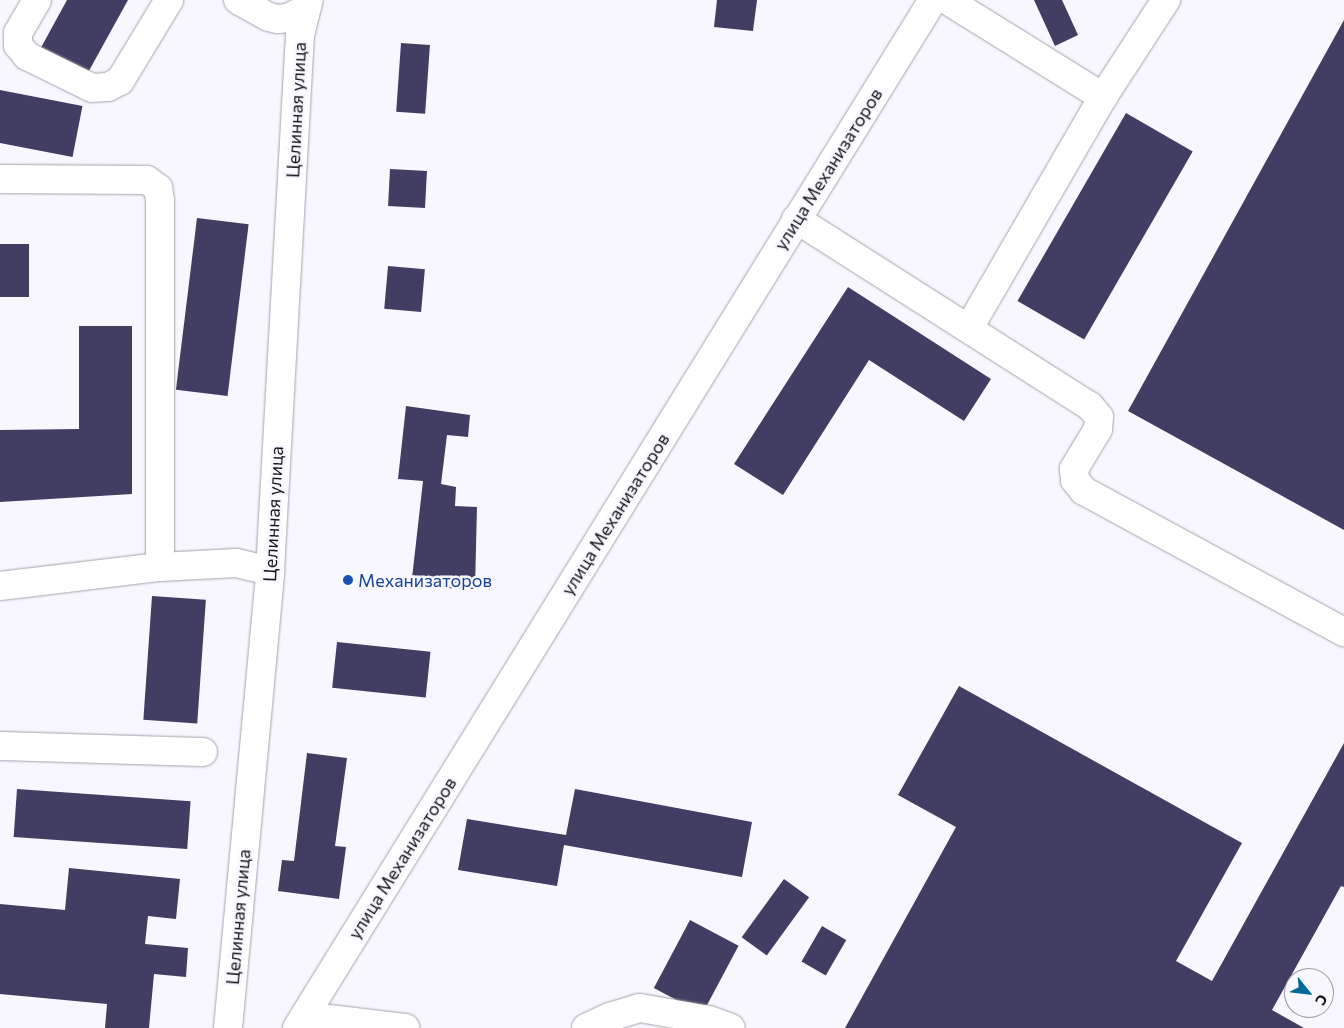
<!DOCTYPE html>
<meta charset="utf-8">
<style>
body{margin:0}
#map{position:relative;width:1344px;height:1028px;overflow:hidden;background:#f8f7ff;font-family:Commissioner,sans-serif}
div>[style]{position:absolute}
.building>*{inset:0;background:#413d63;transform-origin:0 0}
.roads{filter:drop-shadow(0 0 1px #a4a3aa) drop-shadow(0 0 1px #a4a3aa)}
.minor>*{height:28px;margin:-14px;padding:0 14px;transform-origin:14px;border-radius:14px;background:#fff}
.dots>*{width:14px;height:14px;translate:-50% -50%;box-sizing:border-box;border:2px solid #f8f7ff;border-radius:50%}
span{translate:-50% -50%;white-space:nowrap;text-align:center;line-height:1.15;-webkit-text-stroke:5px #f8f7ff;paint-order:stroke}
.street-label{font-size:18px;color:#171719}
.transit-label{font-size:18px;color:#164399}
.left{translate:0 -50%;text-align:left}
.north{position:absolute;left:1284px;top:968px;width:50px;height:50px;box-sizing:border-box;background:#f8f7ff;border:1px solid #9e9da3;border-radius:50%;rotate:119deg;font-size:14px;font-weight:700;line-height:20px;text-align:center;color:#171719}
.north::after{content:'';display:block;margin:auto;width:18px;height:22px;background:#006a97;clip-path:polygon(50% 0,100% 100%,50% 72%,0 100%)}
</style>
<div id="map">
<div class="building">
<i style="clip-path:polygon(67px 0,128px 0,85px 78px,38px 53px)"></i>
<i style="clip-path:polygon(717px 0,757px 0,753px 31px,714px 27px)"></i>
<i style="clip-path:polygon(1034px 0,1062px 0,1078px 35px,1055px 46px)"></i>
<i style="clip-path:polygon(1344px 20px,1344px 530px,1128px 411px)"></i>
<i style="left:401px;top:43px;width:29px;height:69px;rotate:4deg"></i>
<i style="left:0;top:90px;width:84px;height:52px;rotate:11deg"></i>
<i style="left:1126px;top:113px;width:77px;height:217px;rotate:30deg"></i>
<i style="left:390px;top:169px;width:37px;height:37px;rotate:3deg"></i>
<i style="left:197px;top:218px;width:52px;height:173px;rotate:7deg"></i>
<i style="left:0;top:244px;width:29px;height:53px"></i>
<i style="left:388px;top:266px;width:37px;height:43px;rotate:5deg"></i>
<i style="clip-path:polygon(848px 287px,991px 379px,964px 421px,869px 360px,783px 495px,734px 464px)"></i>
<i style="clip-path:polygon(79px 326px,132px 326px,132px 494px,0 502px,0 430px,79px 429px)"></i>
<i style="clip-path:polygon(406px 406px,470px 415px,468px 437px,447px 435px,441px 484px,456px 487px,455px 506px,477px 507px,475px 589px,411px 587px,423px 481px,398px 479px)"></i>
<i style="left:152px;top:596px;width:54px;height:124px;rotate:4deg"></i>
<i style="left:337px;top:642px;width:94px;height:46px;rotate:6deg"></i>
<i style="clip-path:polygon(959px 686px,1242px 843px,1176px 961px,1212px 981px,1344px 743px,1344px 887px,1341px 886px,1272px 1010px,1304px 1028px,845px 1028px,956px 827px,898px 795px)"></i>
<i style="clip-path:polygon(307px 753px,347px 758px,335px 846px,346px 847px,339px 899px,278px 891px,282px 860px,294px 861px)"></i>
<i style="left:17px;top:789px;width:174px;height:48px;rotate:4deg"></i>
<i style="clip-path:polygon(575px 789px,752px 822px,742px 877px,564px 845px,557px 886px,458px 870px,467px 819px,566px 835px)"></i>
<i style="clip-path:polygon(69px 868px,180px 879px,176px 919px,148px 916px,145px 944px,188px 948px,186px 977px,154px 974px,149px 1028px,105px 1028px,107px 1004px,0 994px,0 904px,65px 910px)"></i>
<i style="left:784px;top:879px;width:31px;height:72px;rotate:36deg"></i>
<i style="left:690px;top:920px;width:55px;height:77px;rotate:28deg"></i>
<i style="left:822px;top:926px;width:28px;height:41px;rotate:30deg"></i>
</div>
<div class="roads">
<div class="minor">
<i style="left:37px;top:0;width:38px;rotate:120deg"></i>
<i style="left:18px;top:33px;width:12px;rotate:90deg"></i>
<i style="left:18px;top:45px;width:14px;rotate:51deg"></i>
<i style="left:27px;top:56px;width:72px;rotate:26.2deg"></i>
<i style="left:92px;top:88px;width:16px;rotate:-4deg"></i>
<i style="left:108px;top:87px;width:13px;rotate:-27deg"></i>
<i style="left:120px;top:81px;width:95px;rotate:-58.8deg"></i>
<i style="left:238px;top:0;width:35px;rotate:29deg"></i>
<i style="left:269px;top:17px;width:9px;rotate:13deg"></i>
<i style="left:278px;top:19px;width:10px;rotate:-6deg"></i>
<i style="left:288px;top:18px;width:20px;rotate:-27deg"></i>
<i style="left:947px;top:0;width:184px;rotate:31.9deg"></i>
<i style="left:0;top:179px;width:147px;rotate:0.4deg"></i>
<i style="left:147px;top:180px;width:14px;rotate:36deg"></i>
<i style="left:158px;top:188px;width:13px;rotate:81deg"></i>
<i style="left:160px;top:201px;width:366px;rotate:90deg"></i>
<i style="left:796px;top:219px;width:348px;rotate:32.5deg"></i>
<i style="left:1090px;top:406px;width:14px;rotate:51deg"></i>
<i style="left:1099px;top:417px;width:12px;rotate:95deg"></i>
<i style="left:1098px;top:429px;width:47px;rotate:121deg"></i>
<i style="left:1074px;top:469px;width:11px;rotate:85deg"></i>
<i style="left:1075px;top:480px;width:14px;rotate:51deg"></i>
<i style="left:1084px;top:491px;width:296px;rotate:28.5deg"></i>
<i style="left:969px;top:328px;width:267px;rotate:-59.9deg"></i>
<i style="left:1103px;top:97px;width:116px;rotate:-57deg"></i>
<i style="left:0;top:586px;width:161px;rotate:-6.8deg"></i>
<i style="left:160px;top:567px;width:76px;rotate:-3deg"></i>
<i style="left:236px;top:563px;width:35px;rotate:13deg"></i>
<i style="left:0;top:746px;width:203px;rotate:1.7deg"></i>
<i style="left:305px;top:1016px;width:101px;rotate:6.8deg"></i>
<i style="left:228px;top:1028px;width:459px;rotate:-84.7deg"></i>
<i style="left:270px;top:571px;width:537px;rotate:-86.8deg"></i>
<i style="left:300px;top:35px;width:36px;rotate:-76deg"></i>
<i style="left:297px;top:1028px;width:1209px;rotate:-58.26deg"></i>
<i style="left:586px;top:1028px;width:26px;rotate:-25deg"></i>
<i style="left:610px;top:1017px;width:31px;rotate:-17deg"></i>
<i style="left:640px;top:1008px;width:70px;rotate:9.9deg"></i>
<i style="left:709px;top:1020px;width:23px;rotate:20deg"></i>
</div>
</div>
<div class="dots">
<i style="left:348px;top:580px;background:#1a4fb4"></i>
</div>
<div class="street-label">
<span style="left:296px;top:110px;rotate:-87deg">Целинная улица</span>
<span style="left:828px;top:169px;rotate:-58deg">улица Механизаторов</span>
<span style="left:273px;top:514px;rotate:-87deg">Целинная улица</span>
<span style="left:615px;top:514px;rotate:-58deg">улица Механизаторов</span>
<span style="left:402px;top:858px;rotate:-58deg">улица Механизаторов</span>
<span style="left:238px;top:917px;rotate:-85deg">Целинная улица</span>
</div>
<div class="transit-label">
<span class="left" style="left:358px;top:580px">Механизаторов</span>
</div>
<div class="north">С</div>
</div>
